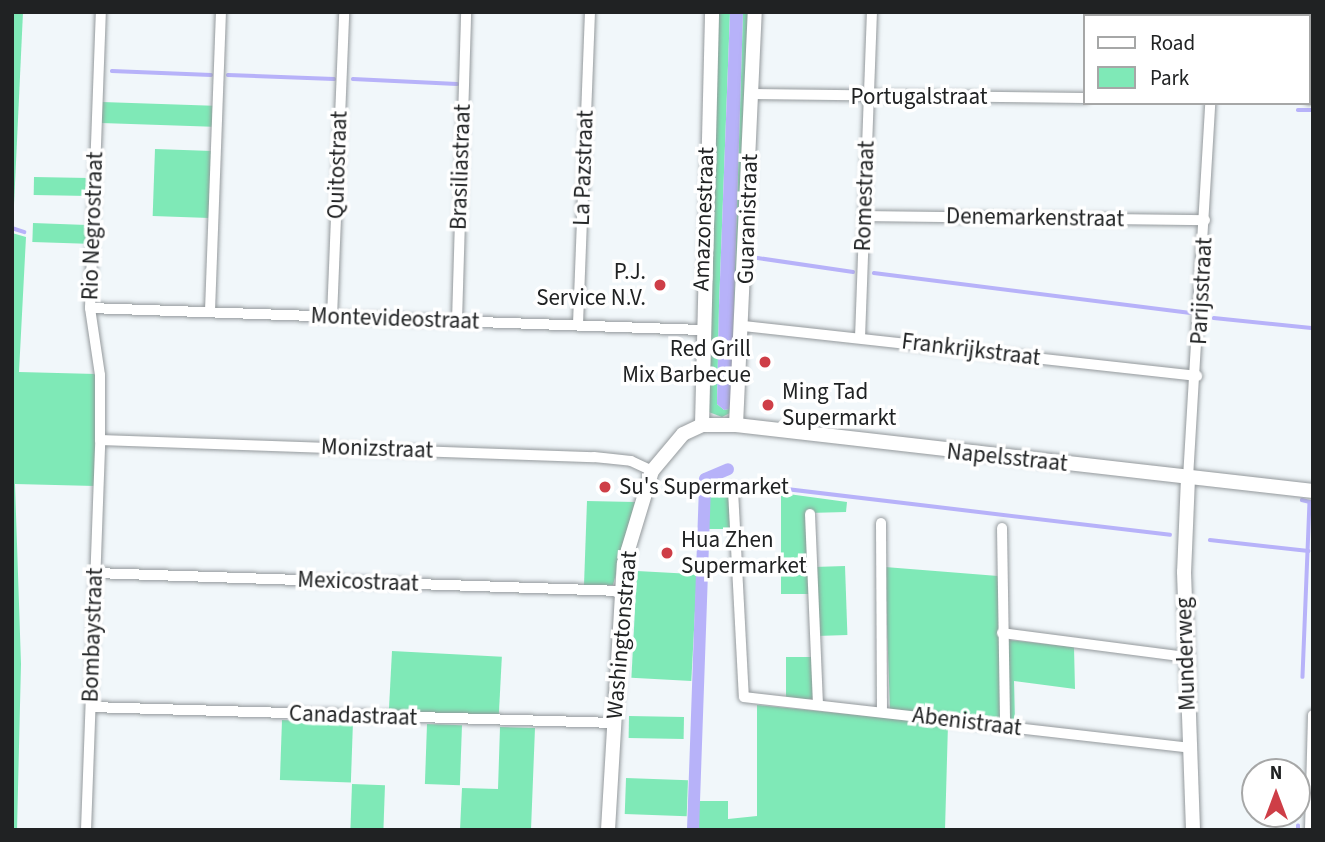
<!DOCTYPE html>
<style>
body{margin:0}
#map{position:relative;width:1325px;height:842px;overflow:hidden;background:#f1f7fa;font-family:"Source Sans 3",sans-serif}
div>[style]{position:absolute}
.green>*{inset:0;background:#7fe9b7;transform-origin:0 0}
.water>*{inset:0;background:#b7b2f9}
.stream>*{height:3.5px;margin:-1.75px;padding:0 1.75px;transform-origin:1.75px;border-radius:1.75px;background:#b7b2f9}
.canal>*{height:12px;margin:-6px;padding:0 6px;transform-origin:6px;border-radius:6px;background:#b7b2f9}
.roads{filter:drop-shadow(0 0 2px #94999c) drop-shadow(0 0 2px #94999c)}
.street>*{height:10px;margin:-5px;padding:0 5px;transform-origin:5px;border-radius:5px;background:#fff}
.secondary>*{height:14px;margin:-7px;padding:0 7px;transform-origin:7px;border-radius:7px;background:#fff}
.dots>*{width:19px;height:19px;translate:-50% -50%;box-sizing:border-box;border:4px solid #fff;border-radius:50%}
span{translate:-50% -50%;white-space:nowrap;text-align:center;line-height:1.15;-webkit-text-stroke:7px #fff;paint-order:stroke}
.street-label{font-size:23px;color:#202223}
.poi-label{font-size:23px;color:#202223}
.right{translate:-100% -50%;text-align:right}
.left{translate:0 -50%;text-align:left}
.frame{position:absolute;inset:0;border:14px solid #202223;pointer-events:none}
.legend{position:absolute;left:1083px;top:14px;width:228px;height:91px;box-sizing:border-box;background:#fff;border:2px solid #a6a7a7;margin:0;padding:9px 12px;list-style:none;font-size:21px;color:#202223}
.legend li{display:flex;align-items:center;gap:14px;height:35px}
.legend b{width:35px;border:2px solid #a6a7a7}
.north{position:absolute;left:1241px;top:758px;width:70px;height:70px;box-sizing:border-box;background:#fff;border:2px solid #a6a7a7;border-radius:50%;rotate:0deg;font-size:19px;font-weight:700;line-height:28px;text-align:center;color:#202223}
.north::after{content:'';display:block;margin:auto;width:24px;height:32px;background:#ce3e47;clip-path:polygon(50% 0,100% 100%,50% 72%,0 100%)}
</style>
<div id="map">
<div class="green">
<i style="clip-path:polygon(12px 12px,23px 12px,14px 205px,12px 205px)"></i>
<i style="clip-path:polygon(718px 12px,730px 12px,719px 306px,717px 404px,724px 410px,729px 409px,731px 401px,743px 12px,751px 12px,736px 399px,730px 413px,722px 417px,706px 411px,704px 385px)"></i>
<i style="left:102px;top:102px;width:111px;height:21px;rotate:2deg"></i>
<i style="left:155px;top:149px;width:57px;height:67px;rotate:2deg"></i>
<i style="left:34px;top:177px;width:55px;height:18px;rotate:1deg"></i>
<i style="left:33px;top:223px;width:54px;height:19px;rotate:2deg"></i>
<i style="clip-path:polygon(12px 233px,26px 237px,19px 372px,96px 374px,96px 402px,95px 486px,15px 484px,21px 664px,17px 830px,12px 830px)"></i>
<i style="clip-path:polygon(709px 490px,730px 491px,732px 529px,706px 529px)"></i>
<i style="clip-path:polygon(781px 493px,847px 502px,846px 512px,808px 513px,812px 594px,781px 594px)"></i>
<i style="clip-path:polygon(587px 501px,635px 502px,613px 585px,584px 585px)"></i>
<i style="left:845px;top:566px;width:69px;height:31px;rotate:88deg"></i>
<i style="clip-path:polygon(885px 567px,998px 576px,1000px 639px,1074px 647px,1075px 689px,1014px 681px,1015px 724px,890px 710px)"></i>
<i style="left:637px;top:571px;width:60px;height:107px;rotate:3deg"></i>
<i style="left:392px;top:651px;width:110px;height:63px;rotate:3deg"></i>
<i style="left:786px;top:657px;width:29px;height:42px"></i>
<i style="clip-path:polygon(757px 705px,948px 724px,945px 830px,697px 830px,698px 801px,728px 801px,728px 819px,757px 816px)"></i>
<i style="left:629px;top:716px;width:55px;height:22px;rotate:1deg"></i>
<i style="left:282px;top:720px;width:71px;height:60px;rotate:2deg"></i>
<i style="left:427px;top:724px;width:35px;height:60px;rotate:2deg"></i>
<i style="clip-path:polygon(500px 727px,535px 728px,531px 830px,460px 830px,462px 788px,498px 789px)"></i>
<i style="left:626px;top:778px;width:62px;height:36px;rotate:2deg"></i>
<i style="left:352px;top:784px;width:33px;height:46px;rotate:2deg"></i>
</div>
<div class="water">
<i style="clip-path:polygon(730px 12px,743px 12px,731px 401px,729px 409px,724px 410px,717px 404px,719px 306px)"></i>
</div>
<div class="stream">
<i style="left:112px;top:71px;width:99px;rotate:2.3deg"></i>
<i style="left:228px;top:75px;width:106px;rotate:2.2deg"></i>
<i style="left:353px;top:79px;width:104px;rotate:2.8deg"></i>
<i style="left:1298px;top:110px;width:15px"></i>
<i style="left:12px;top:228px;width:13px;rotate:18deg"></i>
<i style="left:758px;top:258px;width:96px;rotate:8.4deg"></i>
<i style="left:874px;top:273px;width:321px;rotate:7.2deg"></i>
<i style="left:1214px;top:318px;width:100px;rotate:5.8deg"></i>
<i style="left:736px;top:483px;width:437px;rotate:6.8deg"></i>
<i style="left:1302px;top:500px;width:8px;rotate:14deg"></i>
<i style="left:1310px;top:502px;width:175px;rotate:92.3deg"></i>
<i style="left:1210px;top:540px;width:99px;rotate:6.4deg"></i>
<i style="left:1298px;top:830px;width:4px;rotate:-90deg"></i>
</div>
<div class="canal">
<i style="left:693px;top:830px;width:351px;rotate:-88deg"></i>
<i style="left:705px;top:479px;width:25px;rotate:-23deg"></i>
</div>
<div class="roads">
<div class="street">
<i style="left:1213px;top:16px;width:4px;rotate:-76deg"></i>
<i style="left:752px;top:94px;width:333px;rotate:0.7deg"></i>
<i style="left:1309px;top:99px;width:4px"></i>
<i style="left:865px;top:216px;width:340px;rotate:0.7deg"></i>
<i style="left:90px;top:308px;width:611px;rotate:2.06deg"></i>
<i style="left:210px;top:311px;width:299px;rotate:-87.9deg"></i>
<i style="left:332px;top:317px;width:305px;rotate:-87.7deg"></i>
<i style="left:457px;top:321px;width:309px;rotate:-88.3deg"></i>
<i style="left:578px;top:324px;width:312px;rotate:-87.8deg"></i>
<i style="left:744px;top:326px;width:456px;rotate:6.3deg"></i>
<i style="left:860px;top:338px;width:326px;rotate:-87.9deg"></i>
<i style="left:100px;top:440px;width:494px;rotate:2deg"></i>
<i style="left:594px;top:457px;width:37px;rotate:6deg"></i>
<i style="left:631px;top:461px;width:23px;rotate:25deg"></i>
<i style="left:1188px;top:478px;width:376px;rotate:-86.6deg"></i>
<i style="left:733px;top:490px;width:207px;rotate:87deg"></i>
<i style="left:744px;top:697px;width:449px;rotate:6.5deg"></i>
<i style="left:810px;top:514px;width:190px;rotate:87.6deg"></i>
<i style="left:881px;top:523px;width:189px;rotate:89.7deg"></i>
<i style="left:1002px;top:528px;width:198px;rotate:89.1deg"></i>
<i style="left:95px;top:573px;width:526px;rotate:1.96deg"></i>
<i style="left:1002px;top:633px;width:186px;rotate:7.4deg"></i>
<i style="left:91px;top:707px;width:523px;rotate:1.75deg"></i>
<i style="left:86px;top:830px;width:390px;rotate:-87.9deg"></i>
<i style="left:100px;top:440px;width:65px;rotate:-90deg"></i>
<i style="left:100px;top:375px;width:68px;rotate:-98.5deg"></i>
<i style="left:90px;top:308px;width:296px;rotate:-87.9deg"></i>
<i style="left:1310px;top:830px;width:115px;rotate:-88.5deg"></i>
</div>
<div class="secondary">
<i style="left:702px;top:425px;width:413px;rotate:-88.6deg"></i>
<i style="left:736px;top:425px;width:413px;rotate:-87.4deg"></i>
<i style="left:1188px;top:478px;width:94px;rotate:92.4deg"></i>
<i style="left:1184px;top:572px;width:258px;rotate:88deg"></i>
<i style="left:608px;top:830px;width:267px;rotate:-86.6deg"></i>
<i style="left:624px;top:563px;width:96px;rotate:-73.1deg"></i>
<i style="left:652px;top:471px;width:48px;rotate:-50deg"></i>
<i style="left:683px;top:434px;width:21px;rotate:-25deg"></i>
<i style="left:702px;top:425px;width:34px"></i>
<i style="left:736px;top:425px;width:581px;rotate:6.53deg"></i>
</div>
</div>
<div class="dots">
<i style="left:660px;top:285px;background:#ce3e47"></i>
<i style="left:765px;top:362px;background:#ce3e47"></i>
<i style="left:768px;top:405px;background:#ce3e47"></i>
<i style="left:605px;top:487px;background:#ce3e47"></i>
<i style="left:667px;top:553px;background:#ce3e47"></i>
</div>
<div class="street-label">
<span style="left:919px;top:97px">Portugalstraat</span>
<span style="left:338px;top:165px;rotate:-88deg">Quitostraat</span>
<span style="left:461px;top:167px;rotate:-88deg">Brasiliastraat</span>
<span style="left:584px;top:168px;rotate:-88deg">La Pazstraat</span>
<span style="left:865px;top:196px;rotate:-88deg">Romestraat</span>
<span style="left:1035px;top:218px;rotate:1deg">Denemarkenstraat</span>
<span style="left:704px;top:219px;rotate:-88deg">Amazonestraat</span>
<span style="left:748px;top:219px;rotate:-88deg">Guaranistraat</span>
<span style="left:93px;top:226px;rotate:-88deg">Rio Negrostraat</span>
<span style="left:1202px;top:291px;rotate:-87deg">Parijsstraat</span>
<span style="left:395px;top:319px;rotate:2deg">Montevideostraat</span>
<span style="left:971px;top:350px;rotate:7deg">Frankrijkstraat</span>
<span style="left:377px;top:449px;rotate:2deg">Monizstraat</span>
<span style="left:1007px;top:458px;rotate:6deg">Napelsstraat</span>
<span style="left:358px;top:582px;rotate:2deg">Mexicostraat</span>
<span style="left:93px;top:635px;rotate:-88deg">Bombaystraat</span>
<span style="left:622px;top:635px;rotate:-85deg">Washingtonstraat</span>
<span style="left:1186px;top:654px;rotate:-92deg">Munderweg</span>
<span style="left:353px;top:716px;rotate:2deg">Canadastraat</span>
<span style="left:967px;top:722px;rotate:7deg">Abenistraat</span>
</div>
<div class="poi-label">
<span class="right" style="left:646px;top:285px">P.J.<br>Service N.V.</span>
<span class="right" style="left:751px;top:362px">Red Grill<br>Mix Barbecue</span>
<span class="left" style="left:782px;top:405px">Ming Tad<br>Supermarkt</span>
<span class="left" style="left:619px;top:487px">Su's Supermarket</span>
<span class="left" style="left:681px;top:553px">Hua Zhen<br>Supermarket</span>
</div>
<div class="frame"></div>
<ul class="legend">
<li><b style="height:9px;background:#fff"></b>Road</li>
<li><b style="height:19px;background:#7fe9b7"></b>Park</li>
</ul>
<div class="north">N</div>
</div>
